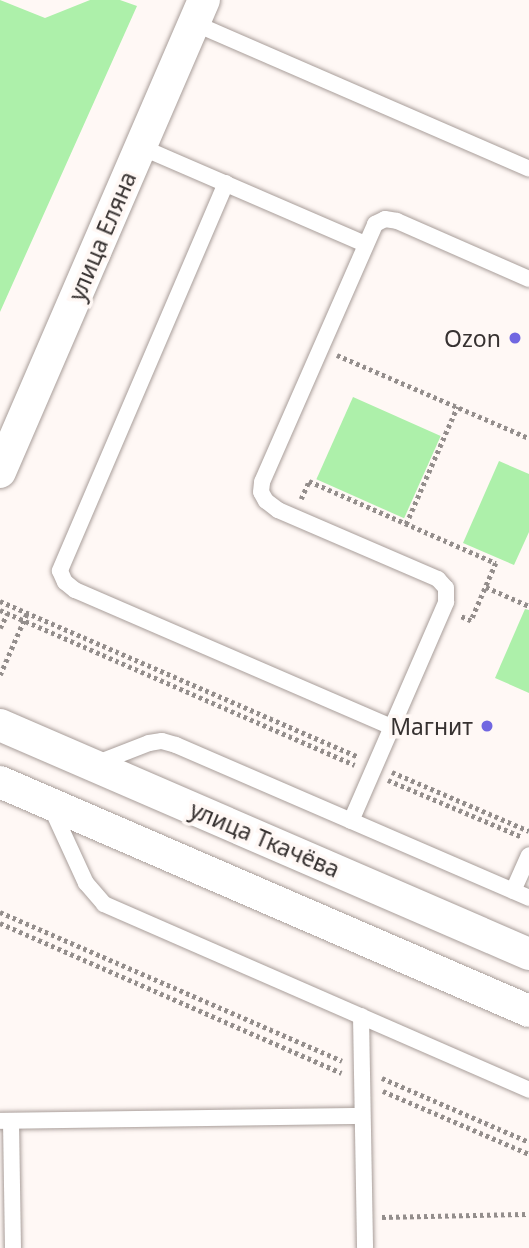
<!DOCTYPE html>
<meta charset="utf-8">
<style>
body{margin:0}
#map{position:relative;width:529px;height:1248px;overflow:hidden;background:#fff8f5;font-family:"Noto Sans",sans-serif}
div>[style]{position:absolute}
.green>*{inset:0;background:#adf0aa;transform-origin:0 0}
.path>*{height:4.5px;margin-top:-2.25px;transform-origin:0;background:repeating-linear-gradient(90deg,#948e8c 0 3.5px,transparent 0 7px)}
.roads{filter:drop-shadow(0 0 2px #a99e9a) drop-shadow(0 0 2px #a99e9a)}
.service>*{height:16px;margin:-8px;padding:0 8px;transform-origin:8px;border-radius:8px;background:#fff}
.minor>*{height:32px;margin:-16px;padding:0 16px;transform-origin:16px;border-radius:16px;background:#fff}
.dots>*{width:19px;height:19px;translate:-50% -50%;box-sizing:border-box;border:4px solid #fff8f5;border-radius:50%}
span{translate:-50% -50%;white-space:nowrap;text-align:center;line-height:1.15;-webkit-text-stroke:7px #fff8f5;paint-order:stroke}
.street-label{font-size:23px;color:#373231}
.poi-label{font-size:23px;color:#373231}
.right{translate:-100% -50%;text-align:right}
</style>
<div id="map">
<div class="green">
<i style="clip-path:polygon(0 0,45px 18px,90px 0,120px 0,137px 6px,0 312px)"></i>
<i style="left:353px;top:397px;width:96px;height:90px;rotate:24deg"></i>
<i style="clip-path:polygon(499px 461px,529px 474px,529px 532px,514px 565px,463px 543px)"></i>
<i style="clip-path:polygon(525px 609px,529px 610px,529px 693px,495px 678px)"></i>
</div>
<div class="path">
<i style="left:337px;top:355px;width:209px;rotate:23.4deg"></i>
<i style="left:301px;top:499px;width:20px;rotate:-66deg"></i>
<i style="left:309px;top:481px;width:204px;rotate:23.7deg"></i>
<i style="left:496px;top:563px;width:63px;rotate:113.3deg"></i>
<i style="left:471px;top:621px;width:12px;rotate:-156deg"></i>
<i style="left:406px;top:524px;width:128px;rotate:-66.4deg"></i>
<i style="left:486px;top:587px;width:47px;rotate:23.8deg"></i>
<i style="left:0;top:601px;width:391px;rotate:23.5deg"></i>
<i style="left:0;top:610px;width:387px;rotate:23.6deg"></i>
<i style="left:0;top:628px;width:16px;rotate:-63deg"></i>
<i style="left:0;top:675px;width:68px;rotate:-66.5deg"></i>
<i style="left:392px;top:772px;width:149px;rotate:23.3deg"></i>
<i style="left:388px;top:780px;width:146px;rotate:23deg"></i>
<i style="left:0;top:912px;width:373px;rotate:23.5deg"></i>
<i style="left:0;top:923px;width:373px;rotate:23.7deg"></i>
<i style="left:382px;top:1078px;width:160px;rotate:23.5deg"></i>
<i style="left:383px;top:1091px;width:159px;rotate:23.3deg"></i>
<i style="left:382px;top:1217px;width:147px;rotate:-1.2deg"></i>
</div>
<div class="roads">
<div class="service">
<i style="left:194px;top:23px;width:365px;rotate:23.5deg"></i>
<i style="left:141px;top:147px;width:244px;rotate:23.4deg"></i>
<i style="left:226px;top:183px;width:422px;rotate:113.2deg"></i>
<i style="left:60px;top:571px;width:12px;rotate:66deg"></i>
<i style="left:65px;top:582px;width:13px;rotate:39deg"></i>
<i style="left:75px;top:590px;width:345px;rotate:23.4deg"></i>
<i style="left:95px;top:764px;width:58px;rotate:-21.3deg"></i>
<i style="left:149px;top:743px;width:13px;rotate:-9deg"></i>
<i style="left:162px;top:741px;width:15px;rotate:16deg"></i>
<i style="left:176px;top:745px;width:385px;rotate:23.4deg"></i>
<i style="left:51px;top:807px;width:84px;rotate:65.3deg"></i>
<i style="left:86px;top:883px;width:28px;rotate:49deg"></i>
<i style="left:104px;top:904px;width:464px;rotate:23.6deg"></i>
<i style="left:351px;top:821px;width:239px;rotate:-66.5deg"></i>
<i style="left:446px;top:602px;width:14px;rotate:-90deg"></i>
<i style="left:446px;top:588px;width:12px;rotate:-132deg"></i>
<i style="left:438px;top:579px;width:174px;rotate:-156.7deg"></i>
<i style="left:278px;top:510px;width:15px;rotate:-143deg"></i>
<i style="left:266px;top:501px;width:10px;rotate:-119deg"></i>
<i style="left:261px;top:492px;width:10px;rotate:-84deg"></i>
<i style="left:262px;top:482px;width:282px;rotate:-66.3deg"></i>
<i style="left:375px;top:224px;width:11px;rotate:-27deg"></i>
<i style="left:385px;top:219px;width:12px;rotate:9deg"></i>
<i style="left:397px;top:221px;width:144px;rotate:23.7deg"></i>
<i style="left:513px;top:891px;width:39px;rotate:-66deg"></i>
<i style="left:361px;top:1016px;width:232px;rotate:89deg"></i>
<i style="left:0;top:1121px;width:362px;rotate:-0.8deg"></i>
<i style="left:11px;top:1121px;width:127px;rotate:89.1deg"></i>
</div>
<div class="minor">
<i style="left:0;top:472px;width:514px;rotate:-66.63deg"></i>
<i style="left:0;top:725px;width:576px;rotate:23.41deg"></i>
<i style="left:0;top:782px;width:576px;rotate:23.41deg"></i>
</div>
</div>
<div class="dots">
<i style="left:515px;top:338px;background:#7167e1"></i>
<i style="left:487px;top:726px;background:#7167e1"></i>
</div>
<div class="street-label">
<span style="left:102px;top:236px;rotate:-67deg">улица Еляна</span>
<span style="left:265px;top:839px;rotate:23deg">улица Ткачёва</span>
</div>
<div class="poi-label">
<span class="right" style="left:501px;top:338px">Ozon</span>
<span class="right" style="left:473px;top:726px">Магнит</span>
</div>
</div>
